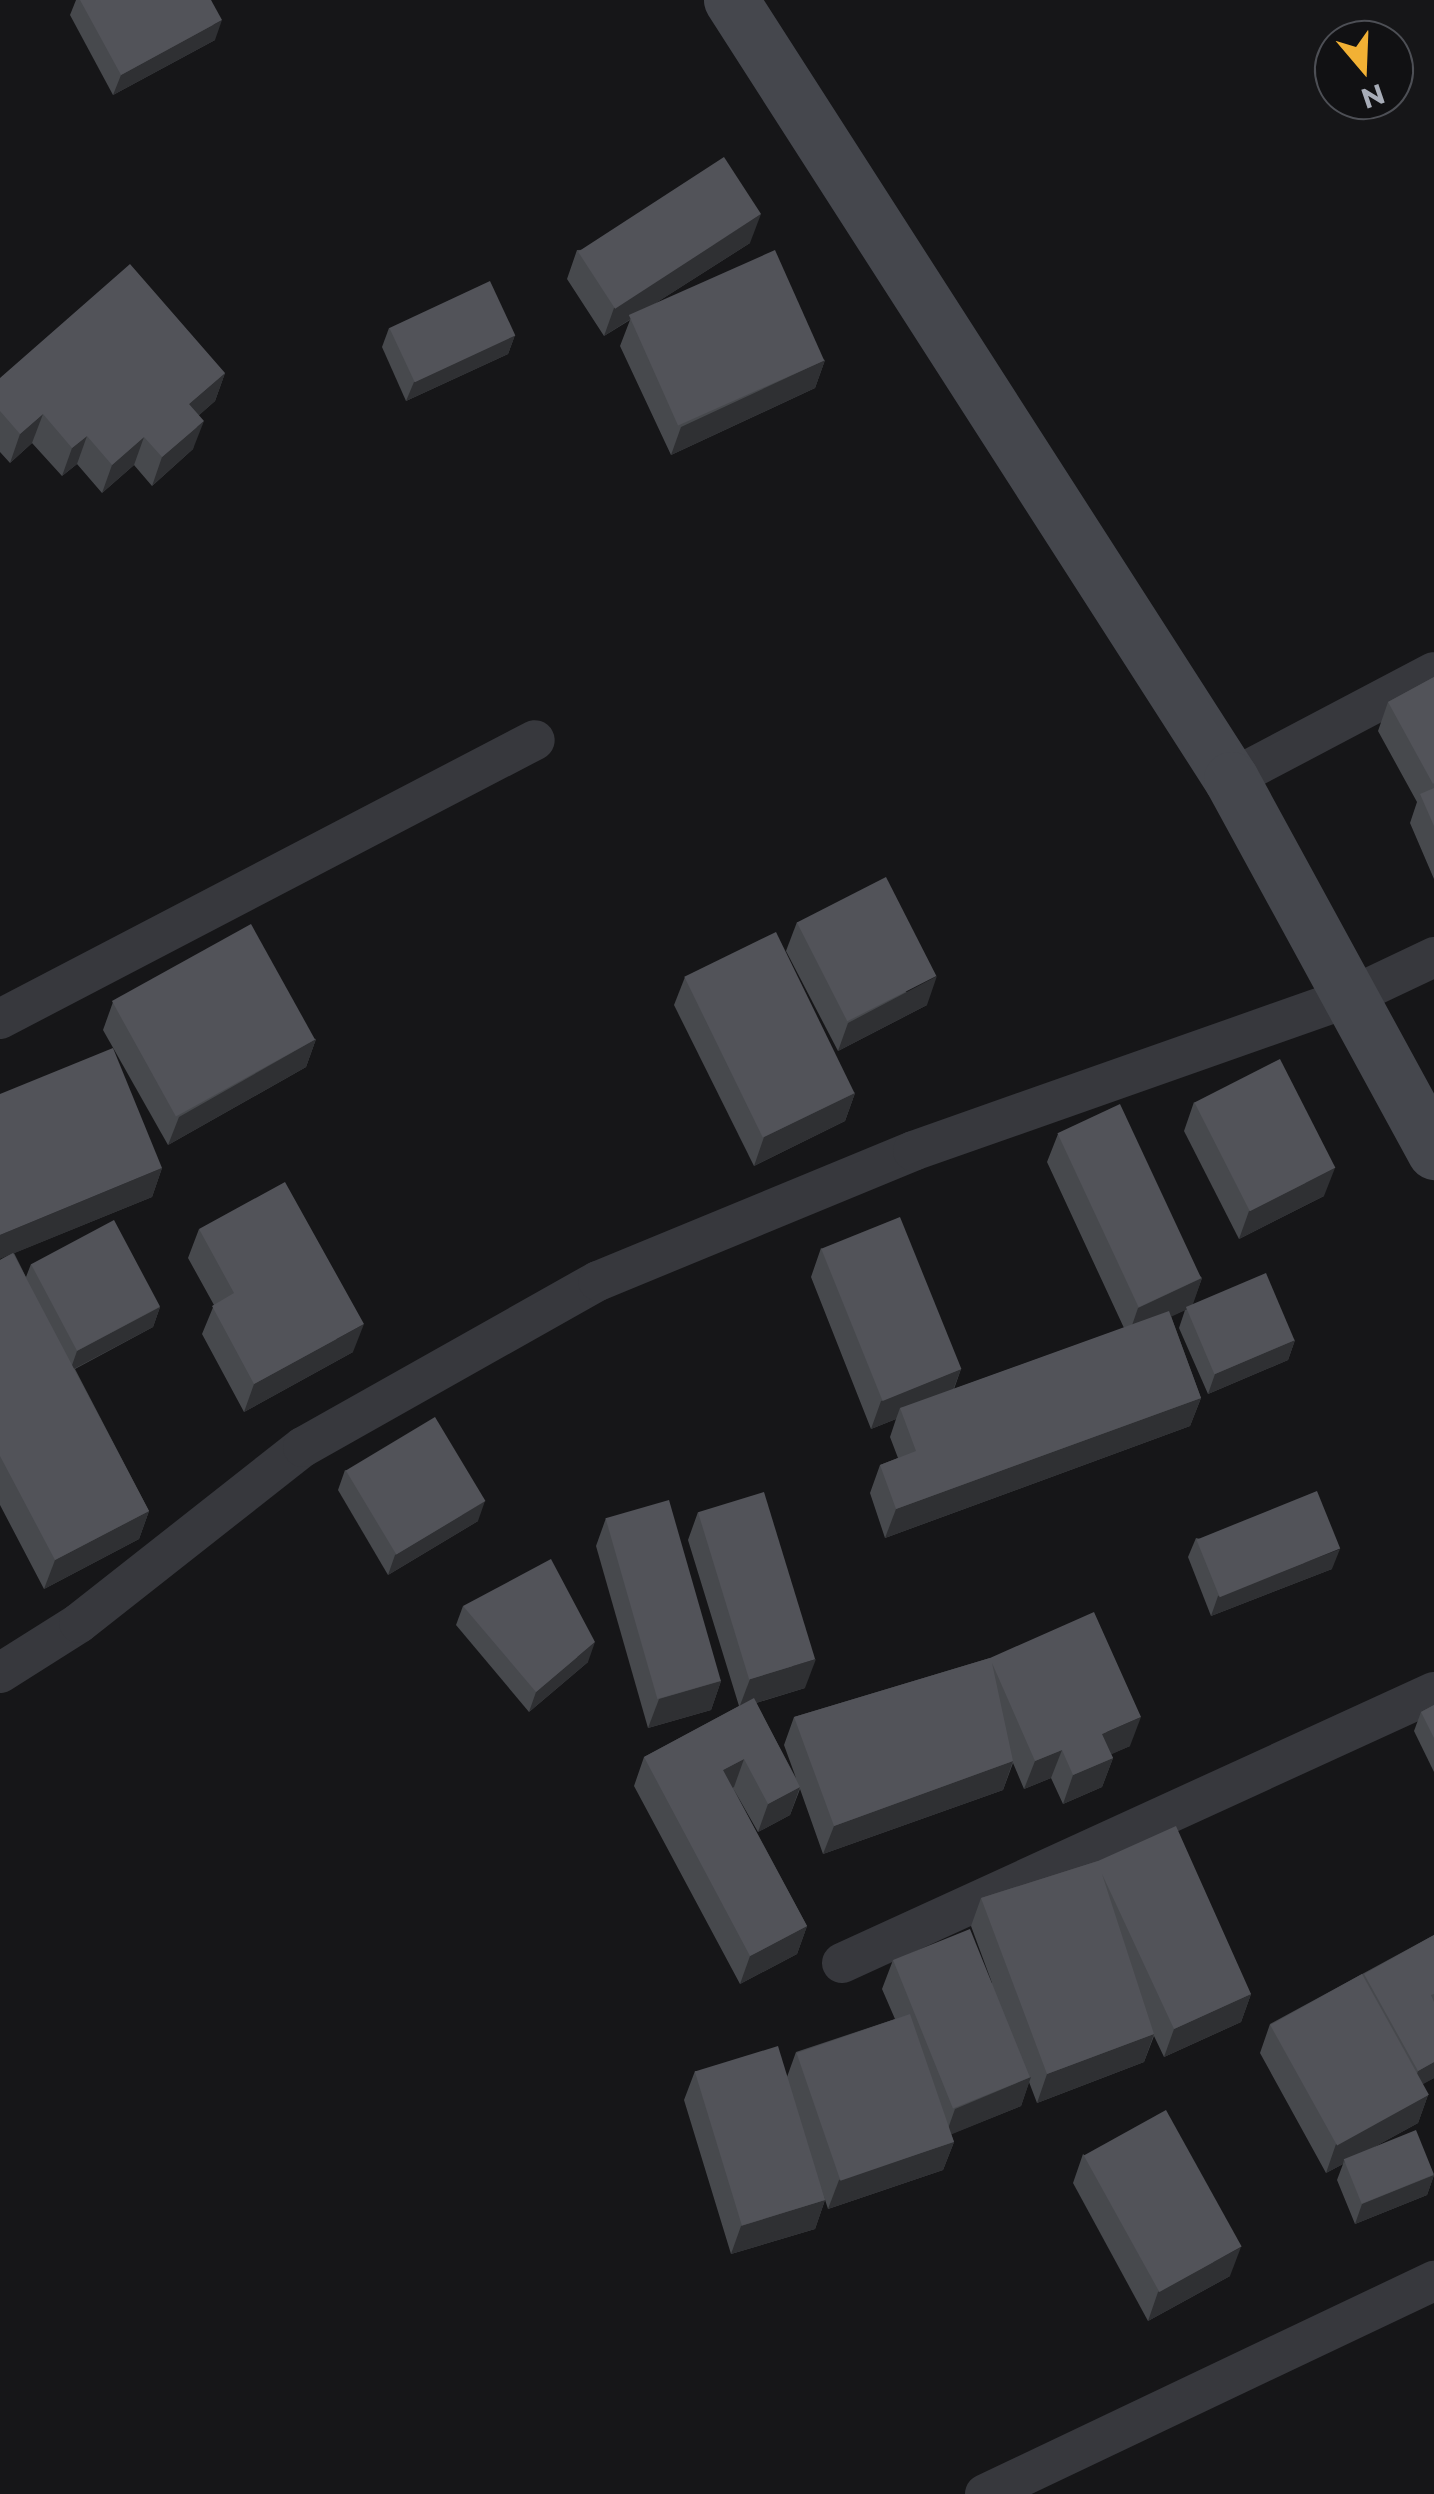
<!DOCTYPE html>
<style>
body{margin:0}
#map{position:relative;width:1434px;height:2494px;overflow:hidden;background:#161618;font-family:Montserrat,sans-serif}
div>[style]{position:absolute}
.street>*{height:40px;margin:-20px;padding:0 20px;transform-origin:20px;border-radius:20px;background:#37383d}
.secondary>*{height:55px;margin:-27.5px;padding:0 27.5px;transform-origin:27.5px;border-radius:27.5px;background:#45474d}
.wall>*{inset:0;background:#47494d}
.shaded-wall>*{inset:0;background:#2f3033}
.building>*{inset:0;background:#525359;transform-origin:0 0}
span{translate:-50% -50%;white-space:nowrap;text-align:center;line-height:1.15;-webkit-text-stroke:8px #111113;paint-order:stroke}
.north{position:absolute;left:1314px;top:20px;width:100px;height:100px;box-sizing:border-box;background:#111113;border:2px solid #4d4f55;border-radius:50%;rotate:161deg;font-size:28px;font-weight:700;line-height:40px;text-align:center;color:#a8adb8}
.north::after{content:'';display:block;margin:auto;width:35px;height:45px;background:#f2b134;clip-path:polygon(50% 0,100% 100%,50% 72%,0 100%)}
</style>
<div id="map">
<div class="street">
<i style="left:1231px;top:779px;width:229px;rotate:-27.8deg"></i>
<i style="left:0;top:1019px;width:603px;rotate:-27.54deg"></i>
<i style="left:0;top:1673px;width:93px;rotate:-32.3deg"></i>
<i style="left:79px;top:1623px;width:285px;rotate:-38.2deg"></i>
<i style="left:303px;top:1447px;width:338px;rotate:-29.4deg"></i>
<i style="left:598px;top:1281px;width:341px;rotate:-22.4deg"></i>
<i style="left:913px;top:1151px;width:466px;rotate:-19.4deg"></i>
<i style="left:1352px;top:996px;width:91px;rotate:-25.4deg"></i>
<i style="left:842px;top:1963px;width:651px;rotate:-24.6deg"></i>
<i style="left:985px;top:2494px;width:497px;rotate:-25.4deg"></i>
</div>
<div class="secondary">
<i style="left:731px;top:0;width:926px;rotate:57.31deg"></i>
<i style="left:1231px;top:779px;width:425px;rotate:61.4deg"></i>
</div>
<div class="wall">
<i style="clip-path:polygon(76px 0,211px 0,215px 40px,113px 95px,70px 15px)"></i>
<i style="clip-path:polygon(750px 243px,640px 313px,825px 360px,815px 388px,671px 455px,620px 346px,630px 320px,604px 336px,567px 279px,577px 250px)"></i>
<i style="clip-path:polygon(389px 328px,515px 335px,508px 354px,406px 401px,382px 347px)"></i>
<i style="clip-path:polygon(225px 373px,215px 401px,199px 415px,193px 449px,152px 486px,134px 465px,102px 493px,77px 464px,62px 476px,32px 443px,10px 463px,0 452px,0 378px)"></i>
<i style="clip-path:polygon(1434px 677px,1434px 879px,1410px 823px,1417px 802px,1378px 731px,1388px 702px)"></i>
<i style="clip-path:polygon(797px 922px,927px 1005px,838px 1051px,786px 951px)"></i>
<i style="clip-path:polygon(685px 977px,855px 1093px,845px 1121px,754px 1166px,674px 1005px)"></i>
<i style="clip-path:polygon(113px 1002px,316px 1039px,306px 1067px,168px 1145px,103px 1030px)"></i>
<i style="clip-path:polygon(1194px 1102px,1324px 1196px,1239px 1239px,1184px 1131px)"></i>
<i style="clip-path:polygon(1058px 1134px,1202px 1278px,1192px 1305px,1295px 1340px,1288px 1360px,1208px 1394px,1179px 1328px,1185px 1310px,1171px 1316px,1201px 1398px,1190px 1426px,885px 1538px,870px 1493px,880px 1465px,898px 1458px,890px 1437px,896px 1419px,871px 1429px,811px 1277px,821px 1248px,961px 1369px,954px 1389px,1124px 1328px,1047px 1162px)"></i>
<i style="clip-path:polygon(162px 1168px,152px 1197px,14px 1253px,26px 1277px,31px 1264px,160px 1307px,153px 1327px,75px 1369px,149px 1511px,139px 1539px,44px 1589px,0 1505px,0 1260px)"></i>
<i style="clip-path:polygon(199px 1229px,353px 1352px,244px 1412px,202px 1334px,214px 1305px,188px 1258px)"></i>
<i style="clip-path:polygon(345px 1470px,478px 1521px,388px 1575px,338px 1490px)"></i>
<i style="clip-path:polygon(698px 1512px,805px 1688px,756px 1703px,796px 1778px,784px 1745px,794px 1717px,990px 1658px,1130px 1746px,1111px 1754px,1113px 1758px,1102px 1787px,1063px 1804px,1051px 1778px,1024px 1789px,1013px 1763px,1003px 1790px,823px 1854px,800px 1789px,790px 1815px,758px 1832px,733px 1788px,807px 1926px,797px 1954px,740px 1984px,634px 1786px,644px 1757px,739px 1706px,688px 1540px)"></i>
<i style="clip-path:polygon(606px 1518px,721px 1681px,711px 1710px,648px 1728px,596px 1546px)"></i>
<i style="clip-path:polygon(1196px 1538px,1332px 1569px,1211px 1616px,1188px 1557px)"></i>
<i style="clip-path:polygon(463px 1606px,588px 1662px,529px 1712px,456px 1625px)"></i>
<i style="clip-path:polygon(1434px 1705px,1434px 1772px,1414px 1731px,1421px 1712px)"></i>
<i style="clip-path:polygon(1098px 1861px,1251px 1994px,1241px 2022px,1164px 2057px,1154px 2036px,1144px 2062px,1037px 2103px,1029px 2082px,1021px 2106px,951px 2134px,954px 2142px,943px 2170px,828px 2209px,819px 2181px,825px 2200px,815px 2229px,731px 2254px,684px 2100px,695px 2071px,787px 2077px,796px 2052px,895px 2019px,882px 1989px,893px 1960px,992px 1983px,971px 1926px,981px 1898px)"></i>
<i style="clip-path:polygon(1434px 1935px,1434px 2078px,1422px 2084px,1428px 2095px,1418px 2123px,1365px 2152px,1434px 2175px,1427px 2195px,1355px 2224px,1337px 2180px,1343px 2164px,1326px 2173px,1260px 2053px,1270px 2024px)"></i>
<i style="clip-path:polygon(1083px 2154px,1230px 2276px,1148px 2321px,1073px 2183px)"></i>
</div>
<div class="shaded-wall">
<i style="clip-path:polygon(222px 20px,215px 40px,113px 95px,121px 75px)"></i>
<i style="clip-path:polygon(761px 214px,750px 243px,604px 336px,614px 308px)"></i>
<i style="clip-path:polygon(515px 335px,508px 354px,406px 401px,414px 382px)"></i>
<i style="clip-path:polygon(825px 360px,815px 388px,671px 455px,681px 427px)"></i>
<i style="clip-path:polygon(225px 373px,215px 401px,179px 433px,189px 404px)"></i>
<i style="clip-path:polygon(43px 414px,32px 443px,10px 463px,20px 434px)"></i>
<i style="clip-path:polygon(204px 421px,193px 449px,152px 486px,162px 457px)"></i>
<i style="clip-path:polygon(87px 436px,77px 464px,62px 476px,72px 448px)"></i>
<i style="clip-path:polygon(144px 437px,134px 465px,102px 493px,112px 465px)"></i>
<i style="clip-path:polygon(937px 976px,927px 1005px,838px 1051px,848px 1023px)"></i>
<i style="clip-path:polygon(316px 1039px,306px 1067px,168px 1145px,179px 1117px)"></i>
<i style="clip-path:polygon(855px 1093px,845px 1121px,754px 1166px,764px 1137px)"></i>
<i style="clip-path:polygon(162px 1168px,152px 1197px,0 1259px,0 1235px)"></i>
<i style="clip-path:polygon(1335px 1168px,1324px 1196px,1239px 1239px,1249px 1211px)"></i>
<i style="clip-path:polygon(1202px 1278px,1192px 1307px,1128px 1337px,1138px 1308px)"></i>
<i style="clip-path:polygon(160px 1307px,153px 1327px,70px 1371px,77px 1351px)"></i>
<i style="clip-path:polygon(364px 1324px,353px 1352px,244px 1412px,254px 1384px)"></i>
<i style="clip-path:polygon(1295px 1340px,1288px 1360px,1208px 1394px,1215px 1374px)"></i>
<i style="clip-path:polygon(961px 1369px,950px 1398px,900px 1408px,896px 1419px,871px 1429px,881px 1401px)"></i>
<i style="clip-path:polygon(1201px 1398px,1190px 1426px,885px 1538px,896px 1509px)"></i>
<i style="clip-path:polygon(485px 1501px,478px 1521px,388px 1575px,395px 1555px)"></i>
<i style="clip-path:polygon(149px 1511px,139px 1539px,44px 1589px,55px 1560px)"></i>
<i style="clip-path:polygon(1340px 1549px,1332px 1569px,1211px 1616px,1218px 1596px)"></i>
<i style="clip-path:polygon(595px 1642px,588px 1662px,529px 1712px,536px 1692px)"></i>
<i style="clip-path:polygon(816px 1659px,805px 1688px,739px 1708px,750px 1679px)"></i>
<i style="clip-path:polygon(721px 1681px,711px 1710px,648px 1728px,659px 1699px)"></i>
<i style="clip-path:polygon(1141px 1717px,1130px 1746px,1092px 1763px,1102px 1734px)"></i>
<i style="clip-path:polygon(1062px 1750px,1051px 1778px,1024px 1789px,1035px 1761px)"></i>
<i style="clip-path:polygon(1113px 1758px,1102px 1787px,1063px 1804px,1073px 1775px)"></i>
<i style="clip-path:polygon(744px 1759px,734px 1787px,713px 1799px,723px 1770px)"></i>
<i style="clip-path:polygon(1013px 1761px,1003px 1790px,823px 1854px,834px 1826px)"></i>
<i style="clip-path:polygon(800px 1787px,790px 1815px,758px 1832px,768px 1804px)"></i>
<i style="clip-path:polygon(807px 1926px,797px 1954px,740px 1984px,750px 1956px)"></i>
<i style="clip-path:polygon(1251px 1994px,1241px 2022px,1164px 2057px,1174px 2029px)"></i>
<i style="clip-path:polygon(1154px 2034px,1144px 2062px,1037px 2103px,1047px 2074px)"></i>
<i style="clip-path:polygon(1434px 2062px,1434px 2078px,1411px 2091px,1418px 2071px)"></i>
<i style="clip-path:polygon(1031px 2077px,1021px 2106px,945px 2137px,955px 2109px)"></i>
<i style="clip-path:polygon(1428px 2095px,1418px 2123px,1345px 2163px,1344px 2160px,1343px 2164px,1326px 2173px,1336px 2144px)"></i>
<i style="clip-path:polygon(954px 2142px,943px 2170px,828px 2209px,839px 2180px)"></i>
<i style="clip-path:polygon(1434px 2175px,1427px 2195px,1355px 2224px,1362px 2204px)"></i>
<i style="clip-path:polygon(825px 2200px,815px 2229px,731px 2254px,741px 2226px)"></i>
<i style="clip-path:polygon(1241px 2247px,1230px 2276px,1148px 2321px,1158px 2292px)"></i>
</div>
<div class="building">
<i style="clip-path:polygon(80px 0,211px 0,222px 20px,121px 75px)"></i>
<i style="left:724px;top:157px;width:68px;height:174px;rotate:57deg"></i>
<i style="left:775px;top:250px;width:121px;height:160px;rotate:66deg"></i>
<i style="clip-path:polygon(130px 264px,225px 373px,189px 404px,204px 421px,162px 457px,144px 437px,112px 465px,87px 436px,72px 448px,43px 414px,20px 434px,0 411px,0 378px)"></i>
<i style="left:490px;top:281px;width:60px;height:111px;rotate:65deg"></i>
<i style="clip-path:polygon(1434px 677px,1434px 783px,1433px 784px,1388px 702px)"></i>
<i style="clip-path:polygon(1434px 788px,1434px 826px,1420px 794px)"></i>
<i style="left:886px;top:877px;width:111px;height:100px;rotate:63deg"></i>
<i style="left:251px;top:924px;width:132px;height:159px;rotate:61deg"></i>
<i style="left:776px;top:932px;width:179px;height:102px;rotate:64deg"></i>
<i style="clip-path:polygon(113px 1048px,162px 1168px,0 1235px,0 1094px)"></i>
<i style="left:1280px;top:1059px;width:122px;height:96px;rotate:63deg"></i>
<i style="left:1120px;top:1104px;width:192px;height:69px;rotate:65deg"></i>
<i style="clip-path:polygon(285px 1182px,364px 1324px,254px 1384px,212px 1306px,234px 1293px,199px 1229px)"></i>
<i style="left:900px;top:1217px;width:164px;height:85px;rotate:68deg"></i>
<i style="left:114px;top:1220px;width:98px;height:94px;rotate:62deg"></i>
<i style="clip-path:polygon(13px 1253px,149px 1511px,55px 1560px,0 1456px,0 1260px)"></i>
<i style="left:1266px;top:1273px;width:73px;height:87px;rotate:67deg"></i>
<i style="clip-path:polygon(1169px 1311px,1201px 1398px,896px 1509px,880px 1465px,916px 1451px,900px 1408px)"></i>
<i style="left:435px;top:1417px;width:98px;height:104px;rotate:59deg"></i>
<i style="left:1317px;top:1491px;width:62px;height:130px;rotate:68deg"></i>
<i style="left:764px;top:1492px;width:175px;height:69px;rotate:73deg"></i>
<i style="left:669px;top:1500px;width:188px;height:66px;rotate:74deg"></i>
<i style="clip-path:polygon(551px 1559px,595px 1642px,536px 1692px,463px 1606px)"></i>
<i style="clip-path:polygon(1094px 1612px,1141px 1717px,1102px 1734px,1113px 1758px,1073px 1775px,1062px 1750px,1035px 1761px,992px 1663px,1013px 1761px,834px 1826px,794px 1717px,990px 1658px)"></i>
<i style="clip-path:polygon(754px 1698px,800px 1787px,768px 1804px,744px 1759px,723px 1770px,807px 1926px,750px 1956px,644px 1757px)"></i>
<i style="clip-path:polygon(1434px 1705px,1434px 1738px,1421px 1712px)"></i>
<i style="clip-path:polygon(1176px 1826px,1251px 1994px,1174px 2029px,1102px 1874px,1154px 2034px,1047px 2074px,981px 1898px,1098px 1861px)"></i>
<i style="left:970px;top:1929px;width:160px;height:83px;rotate:68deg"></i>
<i style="clip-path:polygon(1434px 1935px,1434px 1994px,1431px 1995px,1434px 2002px,1434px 2062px,1418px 2071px,1364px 1974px)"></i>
<i style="left:1362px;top:1974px;width:138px;height:105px;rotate:61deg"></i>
<i style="left:910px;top:2014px;width:135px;height:120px;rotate:71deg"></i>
<i style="left:778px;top:2046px;width:161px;height:87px;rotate:73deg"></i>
<i style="left:1166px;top:2110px;width:156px;height:94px;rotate:61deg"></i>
<i style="left:1416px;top:2130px;width:48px;height:78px;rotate:68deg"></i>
</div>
<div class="north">N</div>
</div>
